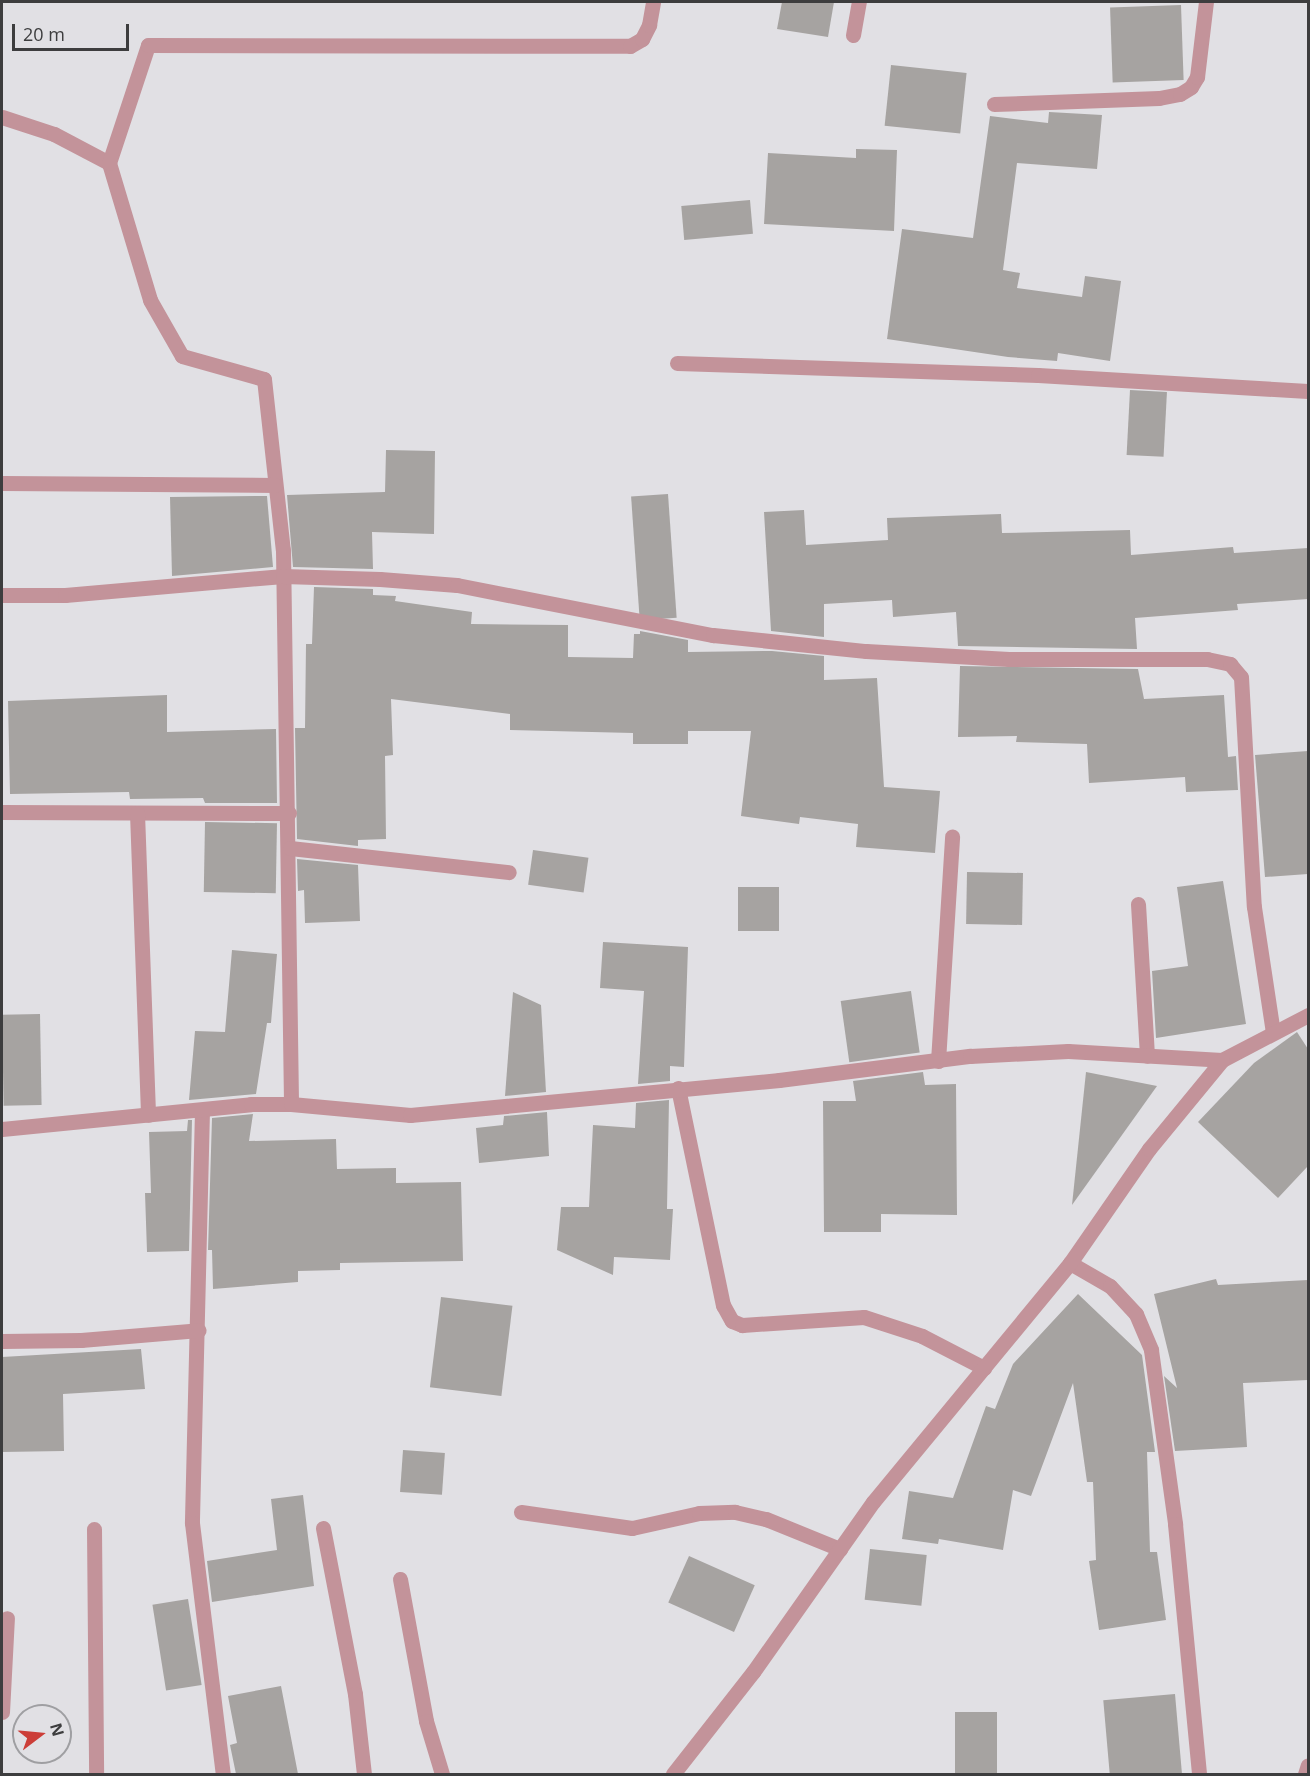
<!DOCTYPE html>
<style>
body{margin:0}
#map{position:relative;width:1310px;height:1776px;overflow:hidden;background:#e1e0e4;font-family:"Open Sans",sans-serif}
div>[style]{position:absolute}
.building>*{inset:0;background:#a6a3a1;transform-origin:0 0}
.street>*{height:15px;margin:-7.5px;padding:0 7.5px;transform-origin:7.5px;border-radius:7.5px;background:#c3939a}
span{translate:-50% -50%;white-space:nowrap;text-align:center;line-height:1.15;-webkit-text-stroke:4.5px #e1e0e4;paint-order:stroke}
.frame{position:absolute;inset:0;border:3px solid #3d3d3e;pointer-events:none}
.north{position:absolute;left:12px;top:1704px;width:60px;height:60px;box-sizing:border-box;background:#e1e0e4;border:2px solid #9f9fa2;border-radius:50%;rotate:74deg;font-size:16px;font-weight:700;line-height:24px;text-align:center;color:#3d3d3e}
.north::after{content:'';display:block;margin:auto;width:21px;height:27px;background:#cc3e38;clip-path:polygon(50% 0,100% 100%,50% 72%,0 100%)}
.scale{position:absolute;left:12px;top:24px;width:117px;height:27px;box-sizing:border-box;border:3px solid #3d3d3e;border-top:0;padding-left:8px;font-size:18px;line-height:21px;white-space:nowrap;color:#3d3d3e;-webkit-text-stroke:4px #e1e0e4;paint-order:stroke}
</style>
<div id="map">
<div class="building">
<i style="clip-path:polygon(782px 2px,834px 2px,828px 37px,777px 29px)"></i>
<i style="left:1181px;top:5px;width:75px;height:71px;rotate:88deg"></i>
<i style="left:891px;top:65px;width:76px;height:61px;rotate:6deg"></i>
<i style="clip-path:polygon(1049px 112px,1102px 115px,1097px 169px,1017px 163px,1003px 270px,1020px 273px,1017px 288px,1082px 297px,1085px 276px,1121px 281px,1110px 361px,1058px 353px,1057px 361px,1008px 357px,887px 339px,902px 229px,973px 238px,990px 116px,1048px 123px)"></i>
<i style="clip-path:polygon(856px 149px,897px 150px,894px 231px,764px 224px,768px 153px,856px 158px)"></i>
<i style="left:750px;top:200px;width:34px;height:69px;rotate:85deg"></i>
<i style="left:1130px;top:390px;width:37px;height:65px;rotate:3deg"></i>
<i style="clip-path:polygon(386px 450px,435px 451px,434px 534px,372px 532px,373px 569px,293px 567px,287px 495px,385px 492px)"></i>
<i style="left:668px;top:494px;width:124px;height:37px;rotate:86deg"></i>
<i style="clip-path:polygon(255px 496px,267px 496px,273px 567px,172px 576px,170px 497px)"></i>
<i style="clip-path:polygon(804px 510px,806px 545px,888px 540px,887px 518px,1001px 514px,1002px 533px,1130px 530px,1131px 555px,1233px 547px,1234px 553px,1308px 548px,1308px 599px,1237px 604px,1238px 610px,1135px 618px,1137px 649px,958px 646px,956px 612px,893px 617px,892px 600px,824px 604px,824px 637px,771px 631px,764px 512px)"></i>
<i style="clip-path:polygon(314px 587px,373px 589px,373px 595px,396px 596px,395px 601px,472px 612px,471px 624px,568px 625px,568px 657px,633px 658px,634px 634px,640px 634px,640px 631px,688px 640px,688px 652px,772px 651px,824px 656px,824px 680px,877px 678px,884px 787px,940px 791px,935px 853px,856px 847px,858px 824px,800px 817px,799px 824px,741px 816px,751px 731px,688px 731px,688px 744px,633px 744px,633px 733px,510px 730px,510px 714px,391px 699px,393px 755px,385px 756px,386px 839px,358px 840px,358px 846px,297px 839px,295px 728px,305px 728px,306px 644px,312px 644px)"></i>
<i style="clip-path:polygon(960px 666px,1138px 669px,1144px 699px,1224px 695px,1228px 757px,1236px 756px,1238px 790px,1186px 792px,1185px 777px,1089px 783px,1087px 744px,1016px 742px,1017px 736px,958px 737px)"></i>
<i style="clip-path:polygon(167px 695px,167px 732px,276px 729px,277px 803px,205px 803px,203px 798px,130px 799px,129px 792px,10px 794px,8px 701px)"></i>
<i style="clip-path:polygon(1308px 751px,1308px 874px,1265px 877px,1255px 755px)"></i>
<i style="left:205px;top:822px;width:72px;height:70px;rotate:1deg"></i>
<i style="left:533px;top:850px;width:56px;height:35px;rotate:8deg"></i>
<i style="clip-path:polygon(297px 859px,358px 865px,360px 921px,305px 923px,304px 890px,298px 891px)"></i>
<i style="left:967px;top:872px;width:56px;height:52px;rotate:1deg"></i>
<i style="clip-path:polygon(1223px 881px,1246px 1024px,1156px 1038px,1152px 971px,1188px 966px,1177px 887px)"></i>
<i style="left:738px;top:887px;width:41px;height:44px"></i>
<i style="clip-path:polygon(603px 942px,688px 947px,684px 1067px,670px 1066px,670px 1081px,638px 1084px,644px 991px,600px 988px)"></i>
<i style="clip-path:polygon(232px 950px,277px 954px,271px 1023px,267px 1023px,256px 1094px,189px 1100px,195px 1031px,225px 1032px)"></i>
<i style="left:911px;top:991px;width:62px;height:71px;rotate:82deg"></i>
<i style="clip-path:polygon(513px 992px,541px 1005px,546px 1092px,505px 1096px)"></i>
<i style="left:40px;top:1014px;width:91px;height:38px;rotate:89deg"></i>
<i style="clip-path:polygon(1297px 1032px,1308px 1049px,1308px 1166px,1278px 1198px,1198px 1122px,1254px 1063px)"></i>
<i style="clip-path:polygon(923px 1072px,925px 1085px,956px 1084px,957px 1215px,881px 1214px,881px 1232px,824px 1232px,823px 1101px,856px 1101px,853px 1081px)"></i>
<i style="clip-path:polygon(1086px 1072px,1157px 1086px,1072px 1205px)"></i>
<i style="clip-path:polygon(669px 1100px,667px 1209px,673px 1209px,670px 1260px,614px 1257px,613px 1275px,557px 1250px,561px 1207px,589px 1207px,593px 1125px,635px 1128px,636px 1103px)"></i>
<i style="clip-path:polygon(547px 1112px,549px 1156px,479px 1163px,476px 1128px,503px 1125px,504px 1116px)"></i>
<i style="clip-path:polygon(253px 1114px,249px 1141px,336px 1139px,337px 1169px,396px 1168px,396px 1183px,461px 1182px,463px 1261px,340px 1263px,340px 1270px,298px 1271px,298px 1282px,213px 1289px,212px 1250px,208px 1250px,212px 1118px)"></i>
<i style="clip-path:polygon(188px 1120px,192px 1120px,189px 1251px,147px 1252px,145px 1193px,151px 1193px,149px 1132px,187px 1131px)"></i>
<i style="clip-path:polygon(1216px 1279px,1218px 1285px,1308px 1280px,1308px 1380px,1243px 1383px,1247px 1447px,1175px 1451px,1164px 1376px,1177px 1388px,1154px 1294px)"></i>
<i style="clip-path:polygon(1078px 1294px,1142px 1355px,1155px 1452px,1147px 1452px,1150px 1552px,1157px 1552px,1166px 1620px,1099px 1630px,1089px 1561px,1096px 1560px,1093px 1482px,1087px 1482px,1073px 1383px,1031px 1496px,1013px 1490px,1003px 1550px,939px 1539px,938px 1544px,902px 1539px,909px 1491px,953px 1498px,986px 1406px,995px 1409px,1013px 1364px)"></i>
<i style="left:441px;top:1297px;width:72px;height:91px;rotate:7deg"></i>
<i style="clip-path:polygon(141px 1349px,145px 1389px,63px 1394px,64px 1451px,2px 1452px,2px 1357px)"></i>
<i style="left:403px;top:1450px;width:42px;height:42px;rotate:4deg"></i>
<i style="clip-path:polygon(303px 1495px,314px 1586px,212px 1602px,207px 1561px,277px 1550px,271px 1499px)"></i>
<i style="left:870px;top:1549px;width:57px;height:51px;rotate:6deg"></i>
<i style="left:689px;top:1556px;width:72px;height:51px;rotate:24deg"></i>
<i style="left:188px;top:1599px;width:87px;height:36px;rotate:81deg"></i>
<i style="clip-path:polygon(281px 1686px,298px 1774px,236px 1774px,230px 1745px,237px 1743px,228px 1696px)"></i>
<i style="left:1175px;top:1694px;width:80px;height:72px;rotate:85deg"></i>
<i style="left:955px;top:1712px;width:42px;height:62px"></i>
</div>
<div class="street">
<i style="left:853px;top:35px;width:34px;rotate:-80deg"></i>
<i style="left:994px;top:104px;width:165px;rotate:-2.1deg"></i>
<i style="left:1159px;top:98px;width:21px;rotate:-11deg"></i>
<i style="left:1180px;top:94px;width:13px;rotate:-32deg"></i>
<i style="left:1191px;top:87px;width:12px;rotate:-59deg"></i>
<i style="left:1197px;top:77px;width:76px;rotate:-83.2deg"></i>
<i style="left:2px;top:117px;width:55px;rotate:18.1deg"></i>
<i style="left:54px;top:134px;width:62px;rotate:27.8deg"></i>
<i style="left:109px;top:163px;width:143px;rotate:73.3deg"></i>
<i style="left:150px;top:300px;width:64px;rotate:60.3deg"></i>
<i style="left:182px;top:356px;width:85px;rotate:15.7deg"></i>
<i style="left:264px;top:379px;width:172px;rotate:83.7deg"></i>
<i style="left:283px;top:550px;width:554px;rotate:89.17deg"></i>
<i style="left:109px;top:163px;width:124px;rotate:-71.7deg"></i>
<i style="left:148px;top:45px;width:482px;rotate:0.1deg"></i>
<i style="left:630px;top:46px;width:14px;rotate:-30deg"></i>
<i style="left:642px;top:39px;width:16px;rotate:-63deg"></i>
<i style="left:649px;top:25px;width:23px;rotate:-80deg"></i>
<i style="left:677px;top:363px;width:361px;rotate:1.9deg"></i>
<i style="left:1038px;top:375px;width:270px;rotate:3.4deg"></i>
<i style="left:2px;top:483px;width:273px;rotate:0.4deg"></i>
<i style="left:2px;top:595px;width:63px"></i>
<i style="left:65px;top:595px;width:219px;rotate:-5deg"></i>
<i style="left:283px;top:576px;width:97px;rotate:1.8deg"></i>
<i style="left:380px;top:579px;width:77px;rotate:4.5deg"></i>
<i style="left:457px;top:585px;width:261px;rotate:11.1deg"></i>
<i style="left:713px;top:635px;width:154px;rotate:6deg"></i>
<i style="left:866px;top:651px;width:143px;rotate:3.2deg"></i>
<i style="left:1009px;top:659px;width:198px"></i>
<i style="left:1207px;top:659px;width:24px;rotate:12deg"></i>
<i style="left:1230px;top:664px;width:17px;rotate:50deg"></i>
<i style="left:1241px;top:677px;width:230px;rotate:86.8deg"></i>
<i style="left:1254px;top:907px;width:127px;rotate:81.4deg"></i>
<i style="left:2px;top:812px;width:287px;rotate:0.2deg"></i>
<i style="left:137px;top:813px;width:302px;rotate:87.9deg"></i>
<i style="left:290px;top:848px;width:220px;rotate:6.3deg"></i>
<i style="left:1138px;top:904px;width:152px;rotate:86.6deg"></i>
<i style="left:938px;top:1061px;width:225px;rotate:-86.4deg"></i>
<i style="left:678px;top:1088px;width:222px;rotate:78.3deg"></i>
<i style="left:723px;top:1305px;width:18px;rotate:61deg"></i>
<i style="left:732px;top:1321px;width:11px;rotate:22deg"></i>
<i style="left:742px;top:1325px;width:122px;rotate:-3.8deg"></i>
<i style="left:864px;top:1317px;width:61px;rotate:18.1deg"></i>
<i style="left:922px;top:1336px;width:70px;rotate:27.3deg"></i>
<i style="left:202px;top:1110px;width:413px;rotate:91.4deg"></i>
<i style="left:192px;top:1523px;width:253px;rotate:83deg"></i>
<i style="left:2px;top:1129px;width:250px;rotate:-5.7deg"></i>
<i style="left:251px;top:1104px;width:40px"></i>
<i style="left:291px;top:1104px;width:120px;rotate:5.3deg"></i>
<i style="left:410px;top:1115px;width:371px;rotate:-5.4deg"></i>
<i style="left:779px;top:1080px;width:193px;rotate:-7.2deg"></i>
<i style="left:970px;top:1056px;width:98px;rotate:-2.9deg"></i>
<i style="left:1068px;top:1051px;width:154px;rotate:3.3deg"></i>
<i style="left:1222px;top:1060px;width:97px;rotate:-27.6deg"></i>
<i style="left:1070px;top:1263px;width:46px;rotate:29.9deg"></i>
<i style="left:1110px;top:1286px;width:38px;rotate:47deg"></i>
<i style="left:1136px;top:1314px;width:39px;rotate:67deg"></i>
<i style="left:1151px;top:1350px;width:176px;rotate:82.1deg"></i>
<i style="left:1175px;top:1524px;width:251px;rotate:84.5deg"></i>
<i style="left:2px;top:1341px;width:79px;rotate:-0.7deg"></i>
<i style="left:81px;top:1340px;width:118px;rotate:-4.8deg"></i>
<i style="left:521px;top:1512px;width:112px;rotate:8.2deg"></i>
<i style="left:632px;top:1528px;width:69px;rotate:-12.6deg"></i>
<i style="left:699px;top:1513px;width:36px;rotate:-2deg"></i>
<i style="left:735px;top:1512px;width:32px;rotate:13deg"></i>
<i style="left:766px;top:1519px;width:80px;rotate:22.1deg"></i>
<i style="left:323px;top:1528px;width:169px;rotate:79.1deg"></i>
<i style="left:355px;top:1694px;width:81px;rotate:83.6deg"></i>
<i style="left:94px;top:1529px;width:245px;rotate:89.5deg"></i>
<i style="left:400px;top:1579px;width:144px;rotate:79.6deg"></i>
<i style="left:426px;top:1721px;width:55px;rotate:73.2deg"></i>
<i style="left:2px;top:1712px;width:94px;rotate:-87deg"></i>
<i style="left:673px;top:1774px;width:130px;rotate:-51.9deg"></i>
<i style="left:753px;top:1672px;width:208px;rotate:-54.8deg"></i>
<i style="left:873px;top:1502px;width:310px;rotate:-50.5deg"></i>
<i style="left:1070px;top:1263px;width:139px;rotate:-55.3deg"></i>
<i style="left:1149px;top:1149px;width:115px;rotate:-50.6deg"></i>
<i style="left:1305px;top:1774px;width:9px;rotate:-72deg"></i>
</div>
<div class="frame"></div>
<div class="north">N</div>
<div class="scale">20 m</div>
</div>
